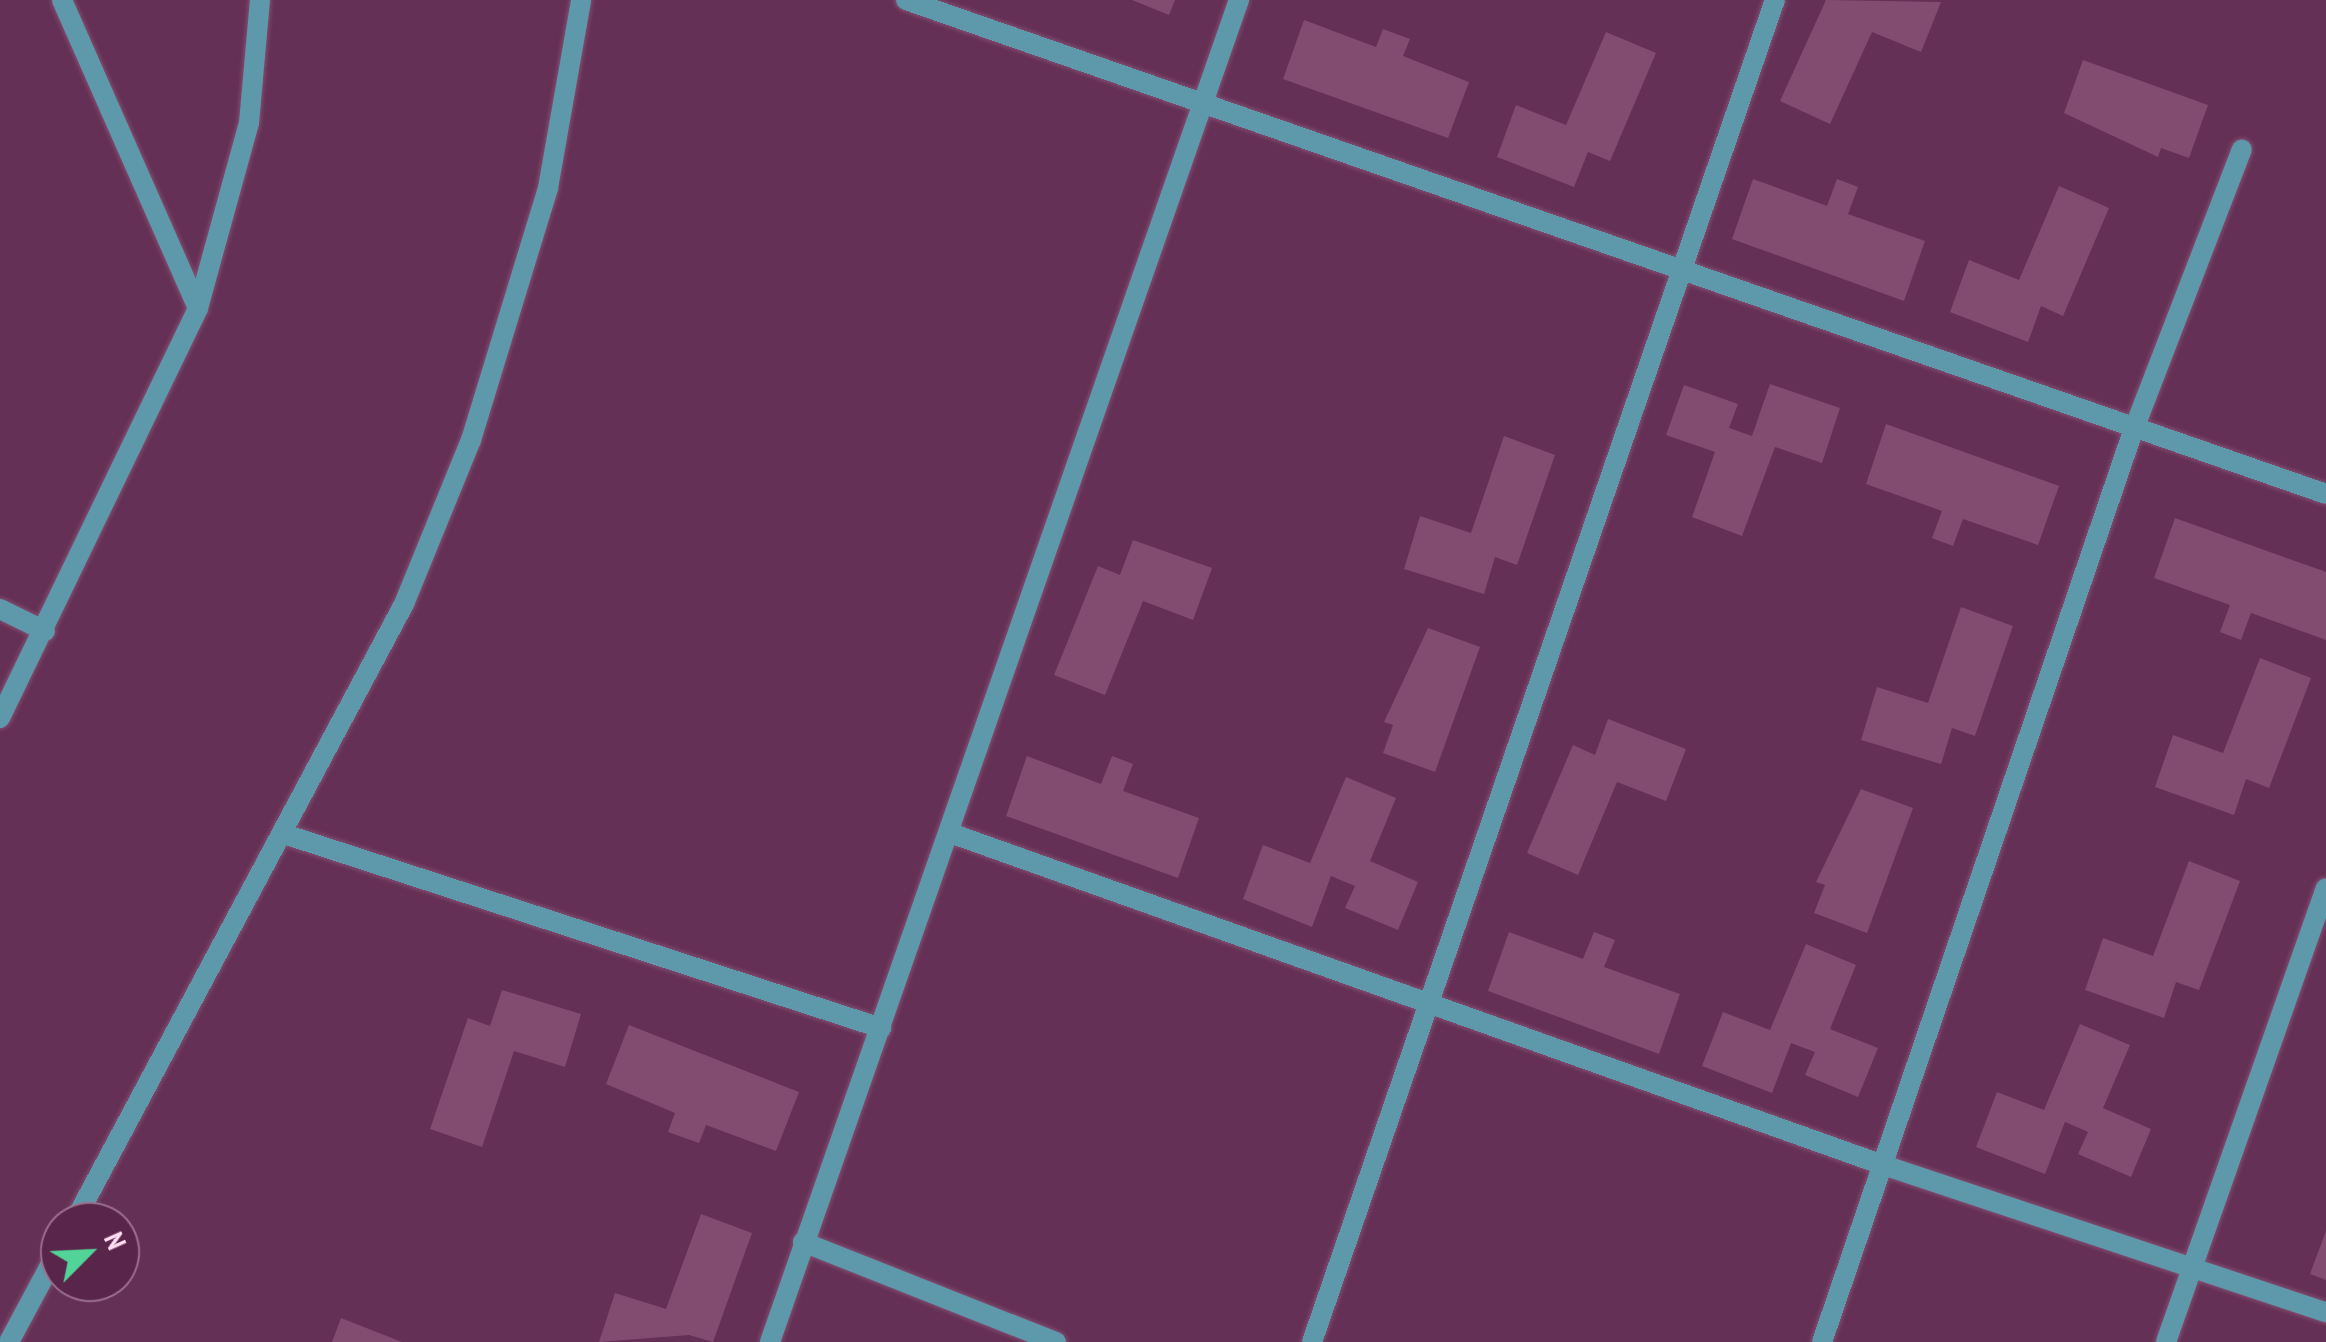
<!DOCTYPE html>
<style>
body{margin:0}
#map{position:relative;width:2326px;height:1342px;overflow:hidden;background:#653055;font-family:"PT Sans Narrow",sans-serif}
div>[style]{position:absolute}
.building>*{inset:0;background:#824c71}
.roads{filter:drop-shadow(0 0 2px #814f71) drop-shadow(0 0 2px #814f71)}
.minor>*{height:20px;margin:-10px;padding:0 10px;transform-origin:10px;border-radius:10px;background:#5e99ab}
span{translate:-50% -50%;white-space:nowrap;text-align:center;line-height:1.15;-webkit-text-stroke:9px #59254a;paint-order:stroke}
.north{position:absolute;left:40px;top:1202px;width:100px;height:100px;box-sizing:border-box;background:#59254a;border:2px solid #9b6f8e;border-radius:50%;rotate:66deg;font-size:28px;font-weight:700;line-height:40px;text-align:center;color:#ffdef3}
.north::after{content:'';display:block;margin:auto;width:35px;height:45px;background:#52d397;clip-path:polygon(50% 0,100% 100%,50% 72%,0 100%)}
</style>
<div id="map">
<div class="building">
<i style="clip-path:polygon(1132px 0,1175px 0,1169px 15px)"></i>
<i style="clip-path:polygon(1826px 0,1941px 2px,1921px 52px,1872px 32px,1830px 124px,1780px 101px)"></i>
<i style="clip-path:polygon(1304px 20px,1376px 47px,1383px 29px,1410px 39px,1403px 56px,1469px 82px,1448px 138px,1283px 79px)"></i>
<i style="clip-path:polygon(1606px 32px,1656px 53px,1610px 161px,1588px 152px,1574px 187px,1497px 157px,1516px 105px,1566px 125px)"></i>
<i style="clip-path:polygon(2083px 60px,2208px 105px,2189px 158px,2161px 148px,2158px 157px,2064px 113px)"></i>
<i style="clip-path:polygon(1753px 179px,1827px 206px,1837px 179px,1858px 187px,1848px 214px,1925px 241px,1904px 301px,1732px 239px)"></i>
<i style="clip-path:polygon(2059px 186px,2109px 208px,2063px 316px,2041px 306px,2028px 342px,1950px 312px,1969px 260px,2019px 280px)"></i>
<i style="clip-path:polygon(1770px 384px,1840px 408px,1822px 463px,1775px 447px,1742px 536px,1692px 517px,1715px 452px,1666px 435px,1684px 385px,1738px 404px,1729px 428px,1752px 436px)"></i>
<i style="clip-path:polygon(1886px 424px,2059px 486px,2038px 545px,1963px 519px,1953px 546px,1932px 538px,1942px 511px,1866px 484px)"></i>
<i style="clip-path:polygon(1504px 436px,1555px 455px,1517px 565px,1495px 557px,1484px 594px,1404px 569px,1420px 516px,1471px 533px)"></i>
<i style="clip-path:polygon(2175px 518px,2326px 572px,2326px 640px,2251px 613px,2241px 640px,2220px 632px,2230px 605px,2154px 578px)"></i>
<i style="clip-path:polygon(1133px 540px,1212px 568px,1193px 620px,1143px 601px,1105px 695px,1054px 675px,1098px 566px,1120px 575px)"></i>
<i style="clip-path:polygon(1961px 607px,2013px 626px,1975px 736px,1952px 728px,1941px 764px,1861px 740px,1877px 687px,1928px 703px)"></i>
<i style="clip-path:polygon(1428px 628px,1480px 647px,1435px 772px,1383px 753px,1393px 725px,1384px 722px)"></i>
<i style="clip-path:polygon(2260px 658px,2311px 678px,2269px 788px,2246px 779px,2234px 815px,2155px 787px,2173px 735px,2223px 753px)"></i>
<i style="clip-path:polygon(1608px 719px,1686px 749px,1666px 801px,1617px 782px,1578px 875px,1527px 853px,1573px 745px,1595px 755px)"></i>
<i style="clip-path:polygon(1027px 756px,1101px 784px,1112px 756px,1133px 764px,1123px 791px,1199px 818px,1178px 878px,1006px 816px)"></i>
<i style="clip-path:polygon(1346px 777px,1396px 798px,1370px 861px,1418px 882px,1398px 930px,1345px 908px,1355px 886px,1331px 876px,1312px 927px,1243px 899px,1263px 845px,1310px 863px)"></i>
<i style="clip-path:polygon(1861px 789px,1913px 808px,1867px 933px,1814px 913px,1825px 885px,1816px 882px)"></i>
<i style="clip-path:polygon(2189px 861px,2240px 881px,2199px 990px,2176px 982px,2164px 1018px,2085px 990px,2103px 938px,2153px 956px)"></i>
<i style="clip-path:polygon(1509px 932px,1583px 959px,1594px 932px,1615px 940px,1604px 967px,1680px 994px,1659px 1054px,1488px 991px)"></i>
<i style="clip-path:polygon(1806px 944px,1856px 965px,1830px 1029px,1878px 1048px,1858px 1097px,1805px 1075px,1815px 1052px,1791px 1043px,1772px 1093px,1702px 1066px,1723px 1012px,1770px 1030px)"></i>
<i style="clip-path:polygon(502px 990px,581px 1014px,565px 1067px,514px 1051px,482px 1147px,430px 1129px,468px 1018px,490px 1026px)"></i>
<i style="clip-path:polygon(2080px 1024px,2130px 1045px,2103px 1108px,2151px 1129px,2131px 1177px,2078px 1154px,2088px 1132px,2065px 1122px,2045px 1174px,1976px 1147px,1997px 1092px,2044px 1110px)"></i>
<i style="clip-path:polygon(629px 1025px,799px 1092px,776px 1151px,706px 1125px,699px 1143px,668px 1132px,675px 1113px,606px 1084px)"></i>
<i style="clip-path:polygon(701px 1214px,752px 1233px,713px 1342px,689px 1335px,599px 1342px,615px 1293px,666px 1309px)"></i>
<i style="clip-path:polygon(2326px 1231px,2326px 1280px,2310px 1274px)"></i>
<i style="clip-path:polygon(341px 1318px,402px 1342px,332px 1342px)"></i>
</div>
<div class="roads">
<div class="minor">
<i style="left:62px;top:0;width:337px;rotate:66.2deg"></i>
<i style="left:906px;top:0;width:1503px;rotate:19.18deg"></i>
<i style="left:0;top:609px;width:50px;rotate:26.1deg"></i>
<i style="left:0;top:718px;width:455px;rotate:-64.2deg"></i>
<i style="left:198px;top:308px;width:192px;rotate:-74.6deg"></i>
<i style="left:249px;top:123px;width:123px;rotate:-84.9deg"></i>
<i style="left:284px;top:834px;width:628px;rotate:18deg"></i>
<i style="left:953px;top:834px;width:990px;rotate:19.59deg"></i>
<i style="left:1886px;top:1166px;width:464px;rotate:18.4deg"></i>
<i style="left:74px;top:1222px;width:701px;rotate:-61.9deg"></i>
<i style="left:404px;top:604px;width:177px;rotate:-67.8deg"></i>
<i style="left:471px;top:440px;width:264px;rotate:-73deg"></i>
<i style="left:548px;top:188px;width:191px;rotate:-80deg"></i>
<i style="left:803px;top:1242px;width:272px;rotate:21.6deg"></i>
<i style="left:9px;top:1342px;width:108px;rotate:-61.8deg"></i>
<i style="left:770px;top:1342px;width:1422px;rotate:-70.74deg"></i>
<i style="left:1312px;top:1342px;width:1420px;rotate:-70.97deg"></i>
<i style="left:1822px;top:1342px;width:959px;rotate:-71.15deg"></i>
<i style="left:2132px;top:434px;width:305px;rotate:-68.9deg"></i>
<i style="left:2166px;top:1342px;width:481px;rotate:-70.6deg"></i>
</div>
</div>
<div class="north">N</div>
</div>
